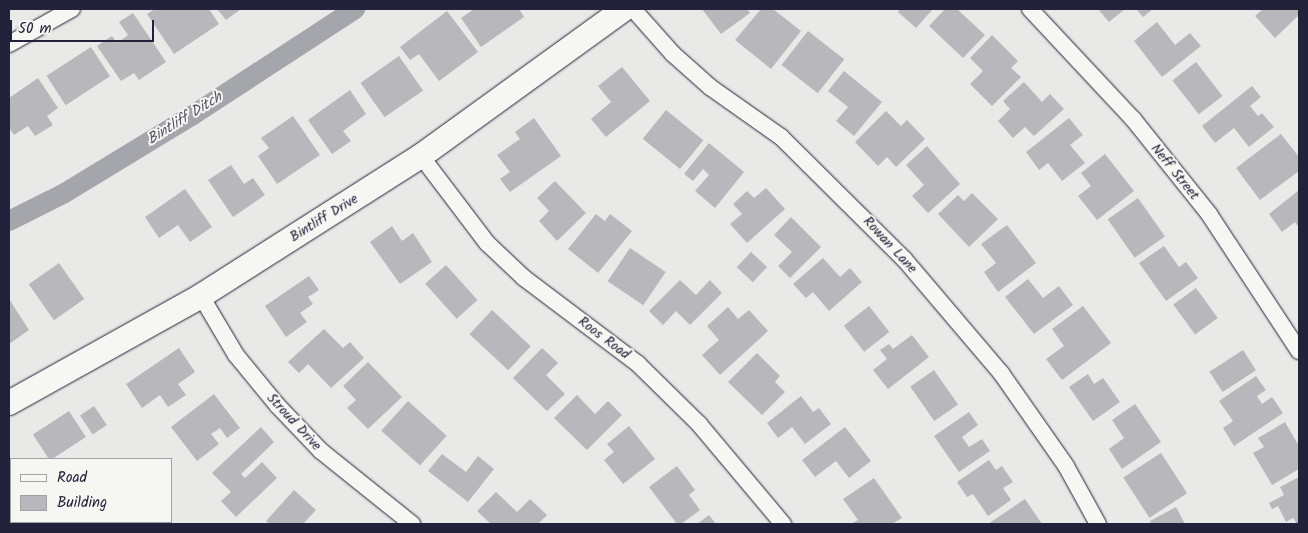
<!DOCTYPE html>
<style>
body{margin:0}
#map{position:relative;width:1308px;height:533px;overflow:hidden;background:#e9e9e7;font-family:Kalam,sans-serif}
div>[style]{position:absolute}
.canal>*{height:20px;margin:-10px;padding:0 10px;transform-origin:10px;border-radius:10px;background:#a5a5ac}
.building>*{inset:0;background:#b8b8bc;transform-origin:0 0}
.roads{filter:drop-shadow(0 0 1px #22223b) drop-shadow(0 0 1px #22223b)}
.street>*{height:16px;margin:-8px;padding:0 8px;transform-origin:8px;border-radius:8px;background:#f6f6f2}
.secondary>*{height:24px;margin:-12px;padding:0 12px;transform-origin:12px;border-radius:12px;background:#f6f6f2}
span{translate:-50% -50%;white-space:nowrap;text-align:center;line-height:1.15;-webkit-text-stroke:4px #f6f6f2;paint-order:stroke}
.street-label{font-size:14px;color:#22223b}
.water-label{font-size:15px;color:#565668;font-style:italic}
.frame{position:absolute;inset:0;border:10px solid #22223b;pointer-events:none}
.legend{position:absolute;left:10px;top:458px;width:162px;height:65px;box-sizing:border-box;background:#f6f6f2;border:1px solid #a1a1a9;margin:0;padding:6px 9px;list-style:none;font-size:15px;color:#22223b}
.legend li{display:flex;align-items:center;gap:10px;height:25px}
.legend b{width:25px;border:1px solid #a1a1a9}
.scale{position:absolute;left:10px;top:20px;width:144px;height:22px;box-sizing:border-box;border:2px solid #22223b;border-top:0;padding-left:6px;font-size:15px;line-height:18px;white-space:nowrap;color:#22223b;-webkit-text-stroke:4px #f6f6f2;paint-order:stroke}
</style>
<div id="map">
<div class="canal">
<i style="left:9px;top:221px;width:60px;rotate:-26.6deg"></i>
<i style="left:63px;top:194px;width:152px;rotate:-31.3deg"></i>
<i style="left:193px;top:115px;width:194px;rotate:-33.2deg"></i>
</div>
<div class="building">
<i style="clip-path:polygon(155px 9px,209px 9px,219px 24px,174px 54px,147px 14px)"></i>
<i style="clip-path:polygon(217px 9px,241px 9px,226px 20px)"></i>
<i style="clip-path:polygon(474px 9px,519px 9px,524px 17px,481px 47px,461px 18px)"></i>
<i style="clip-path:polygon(702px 9px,747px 9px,750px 13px,721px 34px)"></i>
<i style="clip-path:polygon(761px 9px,773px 9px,801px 31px,771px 69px,735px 40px)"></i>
<i style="clip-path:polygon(900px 9px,933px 9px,916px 28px,898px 12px)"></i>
<i style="clip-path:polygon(945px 9px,957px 9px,985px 35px,963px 58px,929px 26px)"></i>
<i style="clip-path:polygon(1098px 9px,1125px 9px,1109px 22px)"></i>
<i style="clip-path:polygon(1136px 9px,1153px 9px,1143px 17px)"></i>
<i style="clip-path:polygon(1263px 9px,1299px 9px,1299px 15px,1275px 38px,1255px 16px)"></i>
<i style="clip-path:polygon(447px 11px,478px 52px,439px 81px,419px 54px,410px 60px,400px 47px)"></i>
<i style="clip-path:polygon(133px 13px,166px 62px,139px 80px,134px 73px,121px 81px,97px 46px,112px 36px,117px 43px,128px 35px,119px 22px)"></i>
<i style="clip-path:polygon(1157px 22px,1175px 45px,1190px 33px,1201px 46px,1162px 77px,1134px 41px)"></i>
<i style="left:808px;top:31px;width:46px;height:43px;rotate:38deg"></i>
<i style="clip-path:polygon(992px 35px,1018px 61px,1011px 68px,1021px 77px,992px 106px,970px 84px,983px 71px,970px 58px)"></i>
<i style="left:91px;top:47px;width:35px;height:53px;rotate:57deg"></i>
<i style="left:399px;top:56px;width:42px;height:47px;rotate:55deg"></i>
<i style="left:1196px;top:62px;width:43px;height:30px;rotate:52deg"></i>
<i style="clip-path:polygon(622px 67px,650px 101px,606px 137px,591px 119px,611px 102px,598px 86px)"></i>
<i style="clip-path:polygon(844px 71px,882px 102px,854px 136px,836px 121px,848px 107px,828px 91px)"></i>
<i style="clip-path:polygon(38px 78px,58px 108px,47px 116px,53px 125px,35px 136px,28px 126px,14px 135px,9px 128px,9px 98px)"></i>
<i style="clip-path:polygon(1024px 82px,1042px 102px,1050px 94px,1064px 109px,1034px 136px,1025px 127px,1013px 138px,998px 121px,1010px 109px,1003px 101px)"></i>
<i style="clip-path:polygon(1252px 86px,1261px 97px,1250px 106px,1258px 116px,1262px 113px,1274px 127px,1249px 147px,1234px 128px,1215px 143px,1202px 126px)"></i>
<i style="clip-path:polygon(350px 90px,366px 114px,343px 131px,351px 141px,332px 154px,308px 120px)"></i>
<i style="left:666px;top:110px;width:48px;height:37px;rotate:39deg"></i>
<i style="clip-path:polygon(886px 111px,901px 126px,907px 120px,925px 139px,896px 167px,887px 157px,878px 166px,855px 142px)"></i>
<i style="clip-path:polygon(293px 116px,320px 155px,277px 184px,258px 156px,269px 148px,261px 138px)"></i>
<i style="clip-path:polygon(534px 118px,561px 156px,510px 192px,500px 179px,510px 172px,497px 155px,520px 139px,515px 132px)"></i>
<i style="clip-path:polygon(1069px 118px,1083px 135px,1070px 145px,1085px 163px,1062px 181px,1048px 163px,1039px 170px,1026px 152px)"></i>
<i style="clip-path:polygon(1281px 134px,1299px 157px,1299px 171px,1260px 200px,1236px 168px)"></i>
<i style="clip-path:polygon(709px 143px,744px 172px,715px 208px,695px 191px,709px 175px,703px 169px,693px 181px,684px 174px)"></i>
<i style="clip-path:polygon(927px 146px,960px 184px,928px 213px,912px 196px,924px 185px,906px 165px)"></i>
<i style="clip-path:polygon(1105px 154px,1134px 191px,1097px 220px,1078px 196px,1091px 186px,1081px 173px)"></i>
<i style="clip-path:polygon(231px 165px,244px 184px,253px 178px,265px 195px,233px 217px,208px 180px)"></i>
<i style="clip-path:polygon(555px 181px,586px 213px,557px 241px,539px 221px,549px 211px,537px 198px)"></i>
<i style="clip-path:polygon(766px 188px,785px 209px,747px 243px,730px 224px,742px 214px,733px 204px,747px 191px,754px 198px)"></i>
<i style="clip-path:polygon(185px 189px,212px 227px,190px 242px,178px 225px,159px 238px,145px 217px)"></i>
<i style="clip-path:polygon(1299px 190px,1299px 228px,1295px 222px,1282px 232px,1269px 214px)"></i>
<i style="clip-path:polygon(972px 193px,998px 219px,969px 247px,938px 214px,958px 195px,964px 201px)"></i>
<i style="left:1138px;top:198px;width:47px;height:37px;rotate:55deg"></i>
<i style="clip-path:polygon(596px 214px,605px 221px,610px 214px,632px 231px,598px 273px,568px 249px)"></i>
<i style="clip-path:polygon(791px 217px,821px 247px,790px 278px,778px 266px,792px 252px,774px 235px)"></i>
<i style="clip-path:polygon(1007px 225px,1036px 263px,998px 292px,984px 272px,996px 263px,981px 244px)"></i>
<i style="clip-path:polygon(392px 226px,402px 241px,413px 233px,432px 262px,400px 284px,370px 242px)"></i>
<i style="clip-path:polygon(1164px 246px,1179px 267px,1186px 262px,1198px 278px,1166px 301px,1139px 263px)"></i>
<i style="left:630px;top:248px;width:43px;height:40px;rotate:34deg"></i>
<i style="left:751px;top:252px;width:22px;height:21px;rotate:43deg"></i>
<i style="clip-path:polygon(823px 258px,840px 277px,850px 268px,862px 282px,829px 311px,813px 292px,806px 298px,793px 284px)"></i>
<i style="left:59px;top:263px;width:44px;height:37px;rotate:55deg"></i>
<i style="left:446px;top:265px;width:47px;height:28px;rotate:48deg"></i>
<i style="clip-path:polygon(309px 276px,319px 290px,308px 297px,313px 304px,300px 313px,307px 322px,286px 337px,265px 306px)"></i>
<i style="clip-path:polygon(1028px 279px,1043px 298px,1059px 286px,1073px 305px,1034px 334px,1005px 297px)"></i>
<i style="clip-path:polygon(680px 280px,696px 295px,710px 280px,722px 293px,690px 325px,676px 311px,663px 325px,649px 311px)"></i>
<i style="left:1196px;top:288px;width:37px;height:28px;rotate:54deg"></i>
<i style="clip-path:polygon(9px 299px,29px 330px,9px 344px)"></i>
<i style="left:869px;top:306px;width:33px;height:32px;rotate:52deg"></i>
<i style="clip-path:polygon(1083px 306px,1111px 343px,1062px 380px,1046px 359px,1064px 346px,1052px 329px)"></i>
<i style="clip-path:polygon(728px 307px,738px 319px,749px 310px,768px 331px,720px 375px,702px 355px,719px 340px,707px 326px)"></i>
<i style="left:492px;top:310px;width:53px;height:33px;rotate:43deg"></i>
<i style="clip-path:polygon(324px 329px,343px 348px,350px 342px,364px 358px,331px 388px,308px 364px,299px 373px,288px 362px)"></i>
<i style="clip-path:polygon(912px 335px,929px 357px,888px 389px,873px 370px,887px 359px,880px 350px,889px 344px,893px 349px)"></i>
<i style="clip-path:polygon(179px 348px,195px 372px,178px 384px,186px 395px,168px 407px,160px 395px,142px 408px,126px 384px)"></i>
<i style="clip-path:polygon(542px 348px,558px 363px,546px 375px,565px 394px,547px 411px,513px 378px)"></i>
<i style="left:1243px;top:350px;width:24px;height:40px;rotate:57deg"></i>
<i style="clip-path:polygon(757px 353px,780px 376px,775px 382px,785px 392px,762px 415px,728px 382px)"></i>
<i style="clip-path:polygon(368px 362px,402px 397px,368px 429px,347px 408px,356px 400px,343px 386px)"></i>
<i style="left:934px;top:370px;width:42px;height:29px;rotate:55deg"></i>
<i style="clip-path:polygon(1088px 374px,1094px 384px,1103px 378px,1120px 402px,1093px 421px,1069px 387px)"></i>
<i style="clip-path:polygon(1256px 376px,1266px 390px,1257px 396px,1262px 404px,1272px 397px,1283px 413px,1234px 446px,1223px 428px,1233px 421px,1219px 401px)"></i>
<i style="clip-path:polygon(214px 394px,240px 428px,227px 438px,220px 428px,211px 434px,219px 444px,197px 461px,171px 427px)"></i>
<i style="clip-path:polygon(577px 395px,595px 414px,608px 401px,622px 415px,587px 450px,554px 418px)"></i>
<i style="clip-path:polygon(801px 396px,813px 412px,819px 408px,831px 424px,805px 444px,792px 427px,778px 438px,767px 423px)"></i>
<i style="left:408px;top:401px;width:52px;height:40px;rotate:42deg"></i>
<i style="clip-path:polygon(1135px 404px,1161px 442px,1122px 469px,1109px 449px,1124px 438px,1112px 420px)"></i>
<i style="left:94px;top:406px;width:23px;height:17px;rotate:56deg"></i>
<i style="left:69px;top:411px;width:31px;height:43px;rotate:57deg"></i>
<i style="clip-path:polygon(969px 412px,978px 425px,962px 437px,969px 447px,982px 439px,990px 451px,959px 472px,934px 436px)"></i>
<i style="clip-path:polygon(1285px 422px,1299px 446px,1299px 469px,1272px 485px,1253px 453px,1264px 447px,1258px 438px)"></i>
<i style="clip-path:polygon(629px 426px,655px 459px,623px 484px,604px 460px,614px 452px,607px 444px)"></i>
<i style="clip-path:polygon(261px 427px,274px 442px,241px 474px,245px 478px,262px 462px,277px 478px,236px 517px,221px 501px,231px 492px,212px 473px)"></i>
<i style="clip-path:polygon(845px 427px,871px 461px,849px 478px,836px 461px,815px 477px,802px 460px)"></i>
<i style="left:1161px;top:453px;width:48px;height:45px;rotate:57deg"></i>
<i style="clip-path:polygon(442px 454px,466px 472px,478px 456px,494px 469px,468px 502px,428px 471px)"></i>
<i style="clip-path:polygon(989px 460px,996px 470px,1002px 466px,1013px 482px,1003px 488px,1011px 500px,988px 516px,973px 494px,967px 497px,957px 482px)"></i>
<i style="clip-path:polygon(677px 466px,695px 490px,689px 495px,700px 510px,681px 524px,677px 524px,649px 487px)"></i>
<i style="clip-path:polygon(1299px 477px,1299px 524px,1297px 524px,1293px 518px,1286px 522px,1278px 506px,1272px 509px,1269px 503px,1284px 495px,1280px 487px)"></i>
<i style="clip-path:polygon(874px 478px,902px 518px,892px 524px,851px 524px,858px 520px,843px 499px)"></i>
<i style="clip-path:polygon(294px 490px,316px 510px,303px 524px,270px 524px,266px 521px)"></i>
<i style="clip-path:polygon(496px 492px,517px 512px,530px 499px,547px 515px,538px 524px,491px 524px,477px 511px)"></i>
<i style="clip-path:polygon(1025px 499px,1042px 524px,988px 524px)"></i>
<i style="clip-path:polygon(1176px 507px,1185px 524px,1151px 524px,1150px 521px)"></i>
<i style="clip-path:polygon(709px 515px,716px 524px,697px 524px)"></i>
<i style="left:100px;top:522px;width:42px;height:4px"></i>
</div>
<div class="roads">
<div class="street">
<i style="left:633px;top:9px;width:60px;rotate:48.4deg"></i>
<i style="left:673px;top:54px;width:50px;rotate:41.7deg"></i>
<i style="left:710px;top:87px;width:87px;rotate:35.2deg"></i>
<i style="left:781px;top:137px;width:173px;rotate:44.8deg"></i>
<i style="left:904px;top:259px;width:150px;rotate:49.6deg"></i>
<i style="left:1001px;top:373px;width:113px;rotate:55deg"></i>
<i style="left:1066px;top:466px;width:66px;rotate:61.1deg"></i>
<i style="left:1030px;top:9px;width:151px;rotate:46.9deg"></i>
<i style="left:1133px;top:119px;width:122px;rotate:51.3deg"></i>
<i style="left:1209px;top:214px;width:164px;rotate:56.7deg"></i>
<i style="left:9px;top:44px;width:72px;rotate:-29.1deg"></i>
<i style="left:421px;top:156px;width:109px;rotate:52.8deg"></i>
<i style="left:487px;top:243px;width:51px;rotate:43.4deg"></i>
<i style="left:524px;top:278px;width:143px;rotate:37deg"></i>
<i style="left:638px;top:364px;width:86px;rotate:44.5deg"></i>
<i style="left:699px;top:424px;width:131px;rotate:50deg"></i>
<i style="left:201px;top:296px;width:69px;rotate:59.3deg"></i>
<i style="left:236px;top:355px;width:65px;rotate:50.6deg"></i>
<i style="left:277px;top:405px;width:64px;rotate:46.3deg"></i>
<i style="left:321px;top:451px;width:117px;rotate:38.7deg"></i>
</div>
<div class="secondary">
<i style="left:9px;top:403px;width:220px;rotate:-29.1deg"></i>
<i style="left:201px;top:296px;width:261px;rotate:-32.5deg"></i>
<i style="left:421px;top:156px;width:251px;rotate:-35.9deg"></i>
<i style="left:9px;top:489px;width:5px;rotate:68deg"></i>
<i style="left:28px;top:522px;width:3px;rotate:45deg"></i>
</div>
</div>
<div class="street-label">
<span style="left:1175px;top:172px;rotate:51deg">Neff Street</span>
<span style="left:324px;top:218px;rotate:-32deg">Bintliff Drive</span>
<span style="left:890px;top:245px;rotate:47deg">Rowan Lane</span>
<span style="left:604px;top:338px;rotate:37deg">Roos Road</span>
<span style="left:294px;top:422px;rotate:47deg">Stroud Drive</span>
</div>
<div class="water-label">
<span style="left:185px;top:119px;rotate:-32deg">Bintliff Ditch</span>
</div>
<div class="frame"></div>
<ul class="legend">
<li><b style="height:6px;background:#f6f6f2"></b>Road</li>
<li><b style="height:14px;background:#b8b8bc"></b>Building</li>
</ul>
<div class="scale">50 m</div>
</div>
